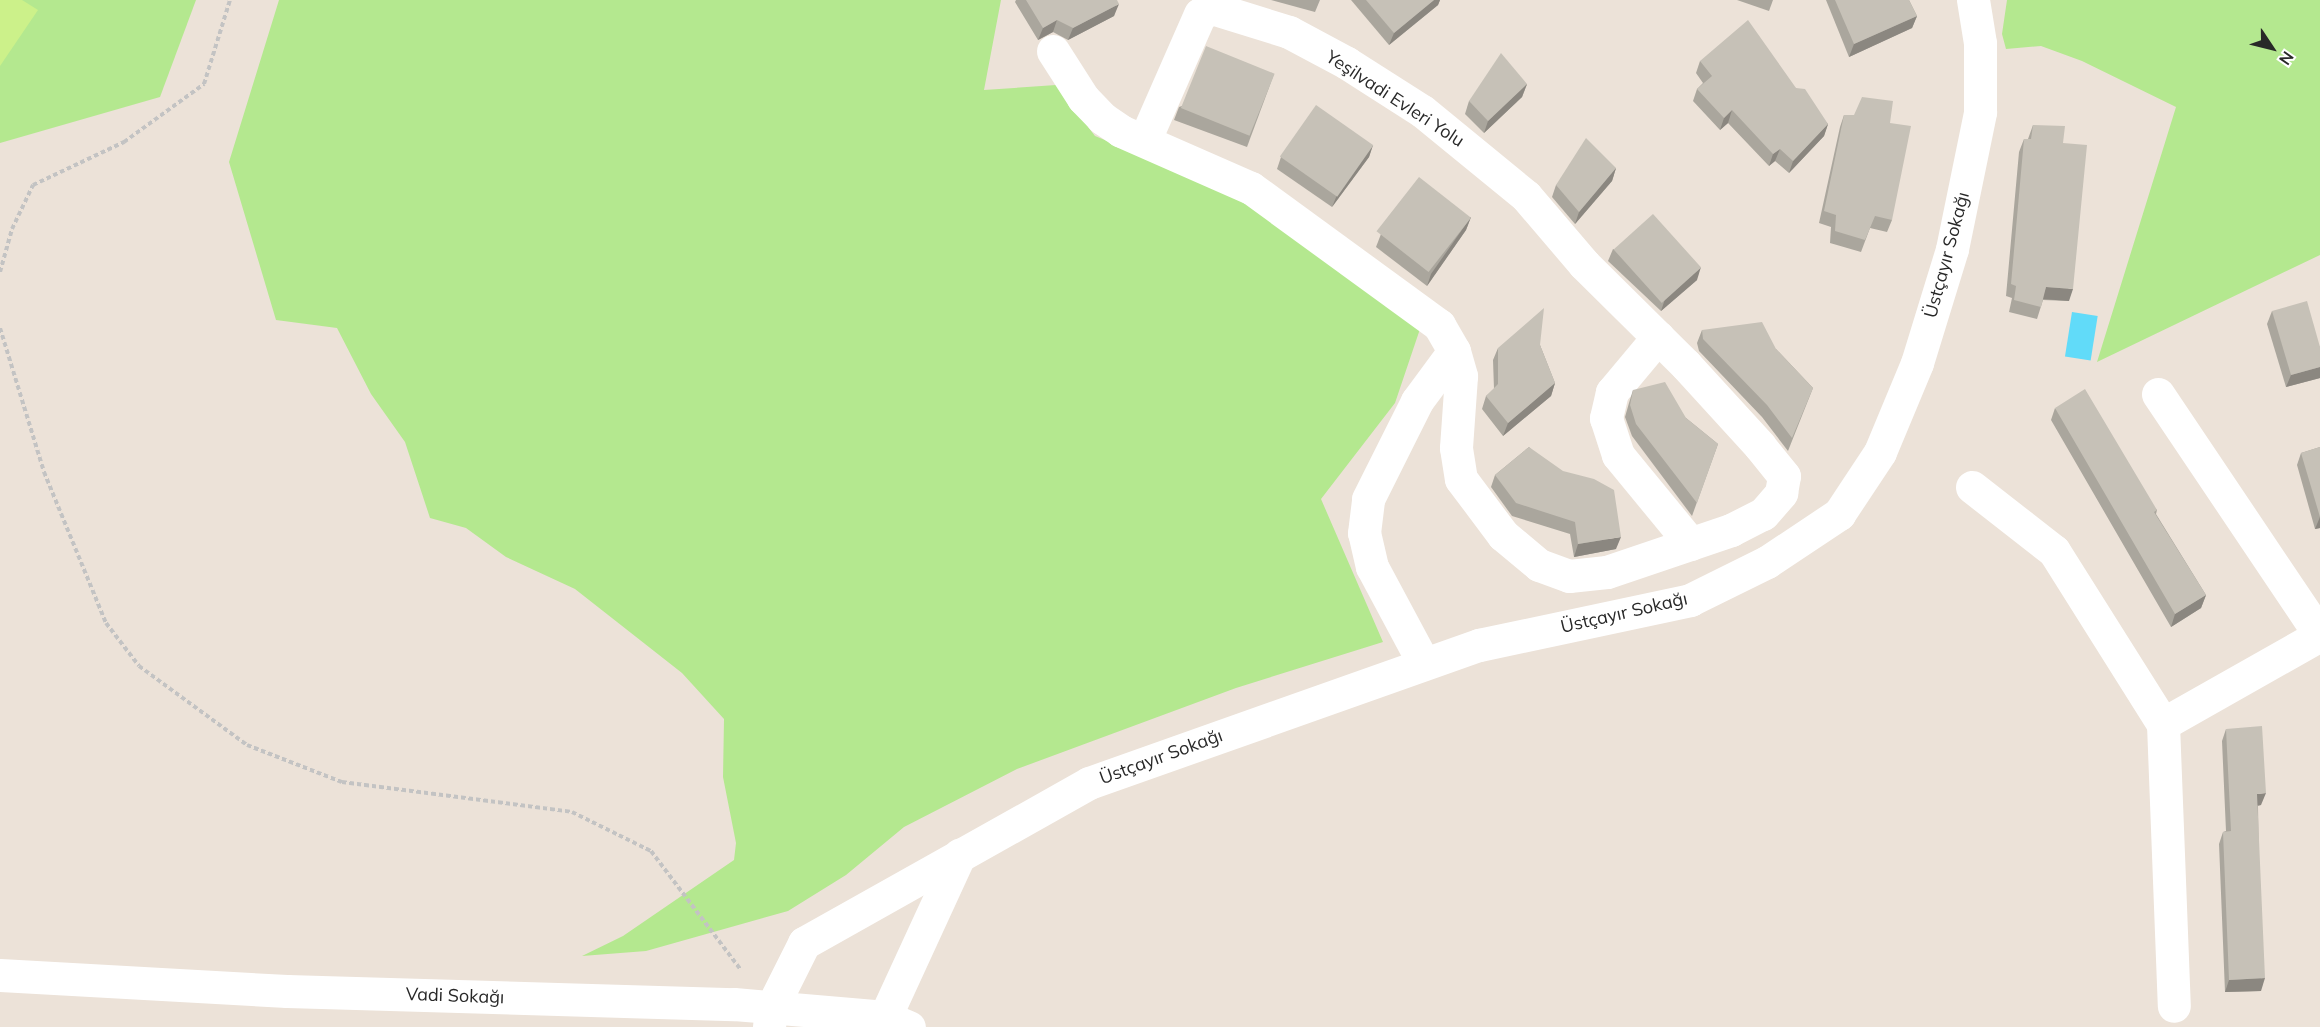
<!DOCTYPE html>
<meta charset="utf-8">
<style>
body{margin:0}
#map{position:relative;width:2320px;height:1027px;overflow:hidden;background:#ece2d8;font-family:Mulish,sans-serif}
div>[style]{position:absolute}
.green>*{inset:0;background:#b4e88f}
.pitch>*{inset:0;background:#ccf18a}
.water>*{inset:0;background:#61dbf9;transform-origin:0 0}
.path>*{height:4px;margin-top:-2px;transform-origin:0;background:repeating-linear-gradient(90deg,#c3c3c3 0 4.5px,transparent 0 7.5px)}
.minor>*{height:33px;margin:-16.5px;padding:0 16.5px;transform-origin:16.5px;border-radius:16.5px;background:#fff}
.wall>*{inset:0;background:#aaa69d}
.shaded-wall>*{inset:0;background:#8b8780}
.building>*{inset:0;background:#c6c1b7;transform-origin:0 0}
span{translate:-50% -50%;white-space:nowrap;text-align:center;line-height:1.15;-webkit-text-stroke:5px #fff;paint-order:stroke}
.street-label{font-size:18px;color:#282828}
.north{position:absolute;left:2242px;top:18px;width:60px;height:60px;-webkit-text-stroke:4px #fff;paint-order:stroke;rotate:125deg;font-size:16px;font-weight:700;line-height:24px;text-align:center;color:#282828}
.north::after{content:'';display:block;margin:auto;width:21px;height:27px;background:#282828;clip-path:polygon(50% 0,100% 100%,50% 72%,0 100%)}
</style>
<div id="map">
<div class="green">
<i style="clip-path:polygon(0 0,196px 0,160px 97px,0 143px)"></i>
<i style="clip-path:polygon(279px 0,1001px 0,984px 90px,1056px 85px,1095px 136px,1194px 176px,1277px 220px,1420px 329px,1395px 403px,1321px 499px,1383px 642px,1236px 688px,1017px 769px,904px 827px,846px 875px,788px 911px,646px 951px,582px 956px,623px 936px,734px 860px,736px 843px,723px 777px,724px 719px,682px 673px,575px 589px,506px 557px,466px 528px,430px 518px,405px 442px,371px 394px,337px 328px,276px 320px,229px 162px)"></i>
<i style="clip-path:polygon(2007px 0,2320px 0,2320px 255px,2097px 362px,2176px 107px,2082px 61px,2041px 46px,2006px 49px,2002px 34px)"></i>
</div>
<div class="pitch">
<i style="clip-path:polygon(0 0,22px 0,38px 10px,0 66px)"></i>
</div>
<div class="water">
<i style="left:2072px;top:312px;width:26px;height:45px;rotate:9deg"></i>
</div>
<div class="path">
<i style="left:0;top:272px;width:45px;rotate:-74.4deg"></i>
<i style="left:12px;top:229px;width:49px;rotate:-64.5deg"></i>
<i style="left:33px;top:185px;width:101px;rotate:-25.3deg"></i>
<i style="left:124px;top:142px;width:99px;rotate:-35.9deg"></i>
<i style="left:204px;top:84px;width:88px;rotate:-72.8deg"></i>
<i style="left:0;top:328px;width:151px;rotate:73deg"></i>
<i style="left:44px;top:472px;width:163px;rotate:67.7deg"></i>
<i style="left:106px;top:623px;width:54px;rotate:52.5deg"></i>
<i style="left:139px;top:666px;width:134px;rotate:36.2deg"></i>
<i style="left:247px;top:745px;width:102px;rotate:21.3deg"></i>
<i style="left:342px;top:782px;width:232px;rotate:7.4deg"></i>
<i style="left:572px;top:812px;width:88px;rotate:26.3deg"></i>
<i style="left:651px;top:851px;width:149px;rotate:52.9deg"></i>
</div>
<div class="minor">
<i style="left:1053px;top:51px;width:56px;rotate:57.4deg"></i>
<i style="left:1083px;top:98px;width:28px;rotate:46deg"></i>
<i style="left:1102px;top:118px;width:23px;rotate:34deg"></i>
<i style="left:1121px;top:131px;width:142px;rotate:23.7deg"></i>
<i style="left:1251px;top:188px;width:233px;rotate:36.1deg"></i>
<i style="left:1439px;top:325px;width:30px;rotate:60deg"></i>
<i style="left:1454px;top:351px;width:26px;rotate:74deg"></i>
<i style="left:1461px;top:376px;width:72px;rotate:94deg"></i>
<i style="left:1456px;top:448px;width:31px;rotate:81deg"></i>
<i style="left:1461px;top:479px;width:70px;rotate:53.1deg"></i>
<i style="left:1503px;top:535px;width:47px;rotate:39.8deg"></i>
<i style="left:1539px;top:565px;width:32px;rotate:20deg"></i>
<i style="left:1569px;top:576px;width:38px;rotate:-6deg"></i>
<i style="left:1607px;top:572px;width:131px;rotate:-18.7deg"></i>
<i style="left:1731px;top:530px;width:36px;rotate:-27deg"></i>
<i style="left:1763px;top:514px;width:28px;rotate:-49deg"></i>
<i style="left:1781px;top:493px;width:17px;rotate:-80deg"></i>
<i style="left:1784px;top:476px;width:38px;rotate:-129deg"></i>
<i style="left:1760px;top:446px;width:110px;rotate:-132.4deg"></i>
<i style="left:1686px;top:365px;width:144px;rotate:-135.3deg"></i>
<i style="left:1584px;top:264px;width:89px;rotate:-130.5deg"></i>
<i style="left:1526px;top:196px;width:134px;rotate:-140.7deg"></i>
<i style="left:1422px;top:111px;width:89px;rotate:-147.4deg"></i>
<i style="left:1347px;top:63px;width:66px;rotate:-151.9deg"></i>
<i style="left:1289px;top:32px;width:81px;rotate:-162.7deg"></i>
<i style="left:1212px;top:8px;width:13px;rotate:153deg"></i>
<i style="left:1200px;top:14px;width:137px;rotate:113.7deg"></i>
<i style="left:1658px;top:337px;width:72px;rotate:129.9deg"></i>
<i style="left:1612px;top:392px;width:27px;rotate:103deg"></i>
<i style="left:1606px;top:418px;width:39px;rotate:72deg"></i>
<i style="left:1618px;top:455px;width:115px;rotate:50.6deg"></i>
<i style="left:2158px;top:394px;width:290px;rotate:56.1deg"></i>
<i style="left:2320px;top:635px;width:180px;rotate:150.5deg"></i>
<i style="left:1972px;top:487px;width:104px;rotate:38deg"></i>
<i style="left:2054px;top:551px;width:204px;rotate:57.8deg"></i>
<i style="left:2163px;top:724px;width:282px;rotate:87.8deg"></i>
<i style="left:1423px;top:662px;width:108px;rotate:-118.2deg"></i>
<i style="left:1372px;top:567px;width:35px;rotate:-103deg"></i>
<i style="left:1364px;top:533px;width:34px;rotate:-83deg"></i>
<i style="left:1368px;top:499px;width:110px;rotate:-63.4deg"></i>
<i style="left:1417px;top:401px;width:62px;rotate:-53.5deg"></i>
<i style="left:0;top:975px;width:287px;rotate:3.2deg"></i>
<i style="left:287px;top:991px;width:447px;rotate:1.7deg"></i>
<i style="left:734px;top:1004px;width:152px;rotate:4.9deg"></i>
<i style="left:885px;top:1017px;width:26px;rotate:23deg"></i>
<i style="left:885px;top:1017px;width:179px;rotate:-65.3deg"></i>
<i style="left:769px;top:1027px;width:18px;rotate:-84deg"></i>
<i style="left:771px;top:1009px;width:74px;rotate:-63.4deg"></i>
<i style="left:804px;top:943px;width:327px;rotate:-29.3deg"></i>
<i style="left:1089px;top:783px;width:414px;rotate:-19.5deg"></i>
<i style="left:1479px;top:645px;width:216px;rotate:-12deg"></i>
<i style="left:1690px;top:600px;width:86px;rotate:-26.3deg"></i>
<i style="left:1767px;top:562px;width:87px;rotate:-33.7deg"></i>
<i style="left:1839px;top:514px;width:74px;rotate:-56.5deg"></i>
<i style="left:1880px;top:452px;width:96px;rotate:-67.4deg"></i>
<i style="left:1917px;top:363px;width:119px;rotate:-72.9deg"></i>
<i style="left:1952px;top:249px;width:140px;rotate:-78.4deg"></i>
<i style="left:1980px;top:112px;width:69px;rotate:-90deg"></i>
<i style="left:1980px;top:43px;width:44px;rotate:-99.2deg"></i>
</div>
<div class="wall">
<i style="clip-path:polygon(1016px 0,1117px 0,1114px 16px,1068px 40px,1053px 32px,1038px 40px,1015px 2px)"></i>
<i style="clip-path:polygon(1271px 0,1320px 0,1315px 12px)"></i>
<i style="clip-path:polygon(1351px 0,1440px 0,1438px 5px,1389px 45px)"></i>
<i style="clip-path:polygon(1737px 0,1773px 0,1769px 11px)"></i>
<i style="clip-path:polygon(1826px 0,1909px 0,1917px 16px,1912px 28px,1849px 57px)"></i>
<i style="clip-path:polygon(1700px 61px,1796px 88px,1828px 124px,1824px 136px,1789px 173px,1775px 161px,1769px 166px,1728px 123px,1720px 130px,1693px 101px,1697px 89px,1703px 83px,1696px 73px)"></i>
<i style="clip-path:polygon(1274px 74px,1247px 147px,1174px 120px,1179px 107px)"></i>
<i style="clip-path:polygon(1527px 84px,1522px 97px,1484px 133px,1465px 114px,1469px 101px)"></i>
<i style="clip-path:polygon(1844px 115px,1890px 123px,1892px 220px,1887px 232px,1870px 228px,1861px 252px,1830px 243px,1831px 227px,1819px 223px,1840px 127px)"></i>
<i style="clip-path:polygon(2033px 125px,2063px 143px,2069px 301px,2043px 300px,2037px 319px,2009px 312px,2012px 298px,2006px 296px,2019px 152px,2024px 139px,2028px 139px)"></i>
<i style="clip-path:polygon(1373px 145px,1369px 157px,1332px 207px,1277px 169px,1281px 157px)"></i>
<i style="clip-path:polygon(1616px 168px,1612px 181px,1575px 224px,1552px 197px,1556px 185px)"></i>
<i style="clip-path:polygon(1471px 217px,1466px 230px,1427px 286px,1376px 247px,1381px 234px)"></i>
<i style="clip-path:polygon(1613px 249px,1697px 280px,1661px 311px,1608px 261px)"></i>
<i style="clip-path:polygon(2272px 311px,2320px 347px,2320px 378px,2286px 387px,2267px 324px)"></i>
<i style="clip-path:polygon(1702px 330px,1776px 349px,1813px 388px,1788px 451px,1762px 417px,1699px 351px,1697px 343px)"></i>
<i style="clip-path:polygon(1540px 345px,1555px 383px,1551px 396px,1503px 436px,1482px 409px,1486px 396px,1494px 389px,1493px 360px,1498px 348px)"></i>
<i style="clip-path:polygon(1633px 390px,1686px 418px,1718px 444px,1692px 516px,1632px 436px,1625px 417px,1629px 403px)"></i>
<i style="clip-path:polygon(2055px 408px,2157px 510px,2156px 514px,2206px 595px,2201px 608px,2171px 627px,2051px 420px)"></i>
<i style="clip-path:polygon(1529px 447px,1616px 549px,1574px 557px,1570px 534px,1512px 516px,1491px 487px,1495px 475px)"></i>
<i style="clip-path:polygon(2320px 447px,2320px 528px,2315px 529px,2297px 465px,2301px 453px)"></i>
<i style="clip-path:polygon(2226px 729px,2261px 805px,2258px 806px,2261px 991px,2225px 992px,2219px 844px,2223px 832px,2226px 831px,2222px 741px)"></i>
</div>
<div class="shaded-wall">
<i style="clip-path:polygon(1434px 0,1440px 0,1438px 5px,1389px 45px,1394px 33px)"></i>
<i style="clip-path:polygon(1119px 4px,1114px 16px,1068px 40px,1073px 28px)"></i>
<i style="clip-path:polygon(1917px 16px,1912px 28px,1849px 57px,1854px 44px)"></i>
<i style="clip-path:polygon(1057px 20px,1053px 32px,1038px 40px,1043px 28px)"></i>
<i style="clip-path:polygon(1527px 84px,1522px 97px,1484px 133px,1488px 121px)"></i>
<i style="clip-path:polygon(1732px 110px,1728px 123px,1720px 130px,1724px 118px)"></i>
<i style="clip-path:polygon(1828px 124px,1824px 136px,1789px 173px,1793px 161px)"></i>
<i style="clip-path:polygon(1373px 145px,1369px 157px,1332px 207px,1337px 195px)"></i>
<i style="clip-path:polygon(1780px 149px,1775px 161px,1769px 166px,1773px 154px)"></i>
<i style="clip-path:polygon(1616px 168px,1612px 181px,1575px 224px,1579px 212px)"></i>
<i style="clip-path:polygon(1471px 217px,1466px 230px,1427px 286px,1431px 274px)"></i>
<i style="clip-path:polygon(1701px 267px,1697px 280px,1661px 311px,1665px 299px)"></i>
<i style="clip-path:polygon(2046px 287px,2073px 289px,2069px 301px,2042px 299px)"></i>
<i style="clip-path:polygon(2320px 367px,2320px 378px,2286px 387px,2291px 375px)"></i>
<i style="clip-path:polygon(1555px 383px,1551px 396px,1503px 436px,1508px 423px)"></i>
<i style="clip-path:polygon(2320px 517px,2320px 528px,2315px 529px)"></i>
<i style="clip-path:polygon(1621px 537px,1616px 549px,1574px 557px,1578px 544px)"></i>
<i style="clip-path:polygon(2206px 595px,2201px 608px,2171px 627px,2175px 614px)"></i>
<i style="clip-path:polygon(2266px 793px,2261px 805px,2253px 806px,2257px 794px)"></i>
<i style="clip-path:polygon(2265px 978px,2261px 991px,2225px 992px,2229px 980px)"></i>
</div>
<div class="building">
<i style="clip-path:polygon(1026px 0,1117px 0,1119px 4px,1073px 28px,1057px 20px,1043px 28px)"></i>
<i style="clip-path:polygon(1366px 0,1434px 0,1394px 33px)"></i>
<i style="clip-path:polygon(1835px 0,1909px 0,1917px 16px,1854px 44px)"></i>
<i style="clip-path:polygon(1748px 20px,1796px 88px,1805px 89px,1828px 124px,1793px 161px,1780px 149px,1773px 154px,1732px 110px,1724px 118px,1697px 89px,1712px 76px,1700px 61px)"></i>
<i style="left:1206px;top:46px;width:74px;height:67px;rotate:22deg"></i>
<i style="clip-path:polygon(1501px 53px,1527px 84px,1488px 121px,1469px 101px)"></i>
<i style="clip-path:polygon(1862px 97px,1893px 101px,1890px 123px,1911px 126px,1892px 220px,1875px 216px,1865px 240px,1835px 231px,1836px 215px,1824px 211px,1844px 115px,1854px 115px)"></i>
<i style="left:1316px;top:105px;width:70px;height:63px;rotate:35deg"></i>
<i style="clip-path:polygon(2033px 125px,2065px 126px,2063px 143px,2087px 145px,2073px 289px,2046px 287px,2041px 307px,2014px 300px,2016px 286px,2011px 284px,2024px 139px,2031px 139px)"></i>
<i style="clip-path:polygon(1586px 138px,1616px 168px,1579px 212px,1556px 185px)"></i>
<i style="left:1419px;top:177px;width:66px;height:69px;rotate:38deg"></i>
<i style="left:1653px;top:214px;width:72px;height:53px;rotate:48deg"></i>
<i style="clip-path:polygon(2307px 301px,2320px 347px,2320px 367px,2291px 375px,2272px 311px)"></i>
<i style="clip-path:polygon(1544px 308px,1540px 345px,1555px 383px,1508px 423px,1486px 396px,1498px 384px,1498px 348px)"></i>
<i style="clip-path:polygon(1762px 322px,1776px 349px,1813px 388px,1792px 438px,1767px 405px,1703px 339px,1702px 330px)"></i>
<i style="clip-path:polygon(1665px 382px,1686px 418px,1718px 444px,1697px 503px,1636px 424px,1630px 405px,1633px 390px)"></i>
<i style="clip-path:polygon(2085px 389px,2157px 510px,2154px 512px,2206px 595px,2175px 614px,2055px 408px)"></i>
<i style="clip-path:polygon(1529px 447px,1563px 471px,1594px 479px,1614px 490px,1621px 537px,1578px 544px,1575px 522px,1516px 503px,1495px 475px)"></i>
<i style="clip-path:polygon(2320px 447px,2320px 517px,2301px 453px)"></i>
<i style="clip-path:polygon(2262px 726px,2266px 793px,2257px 794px,2265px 978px,2229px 980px,2223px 832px,2231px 831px,2226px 729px)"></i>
</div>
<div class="street-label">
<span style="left:1395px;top:99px;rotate:33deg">Yeşilvadi Evleri Yolu</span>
<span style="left:1947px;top:255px;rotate:-75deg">Üstçayır Sokağı</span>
<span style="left:1624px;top:613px;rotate:-13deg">Üstçayır Sokağı</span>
<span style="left:1161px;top:757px;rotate:-20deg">Üstçayır Sokağı</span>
<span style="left:455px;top:996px;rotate:2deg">Vadi Sokağı</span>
</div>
<div class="north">N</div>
</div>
